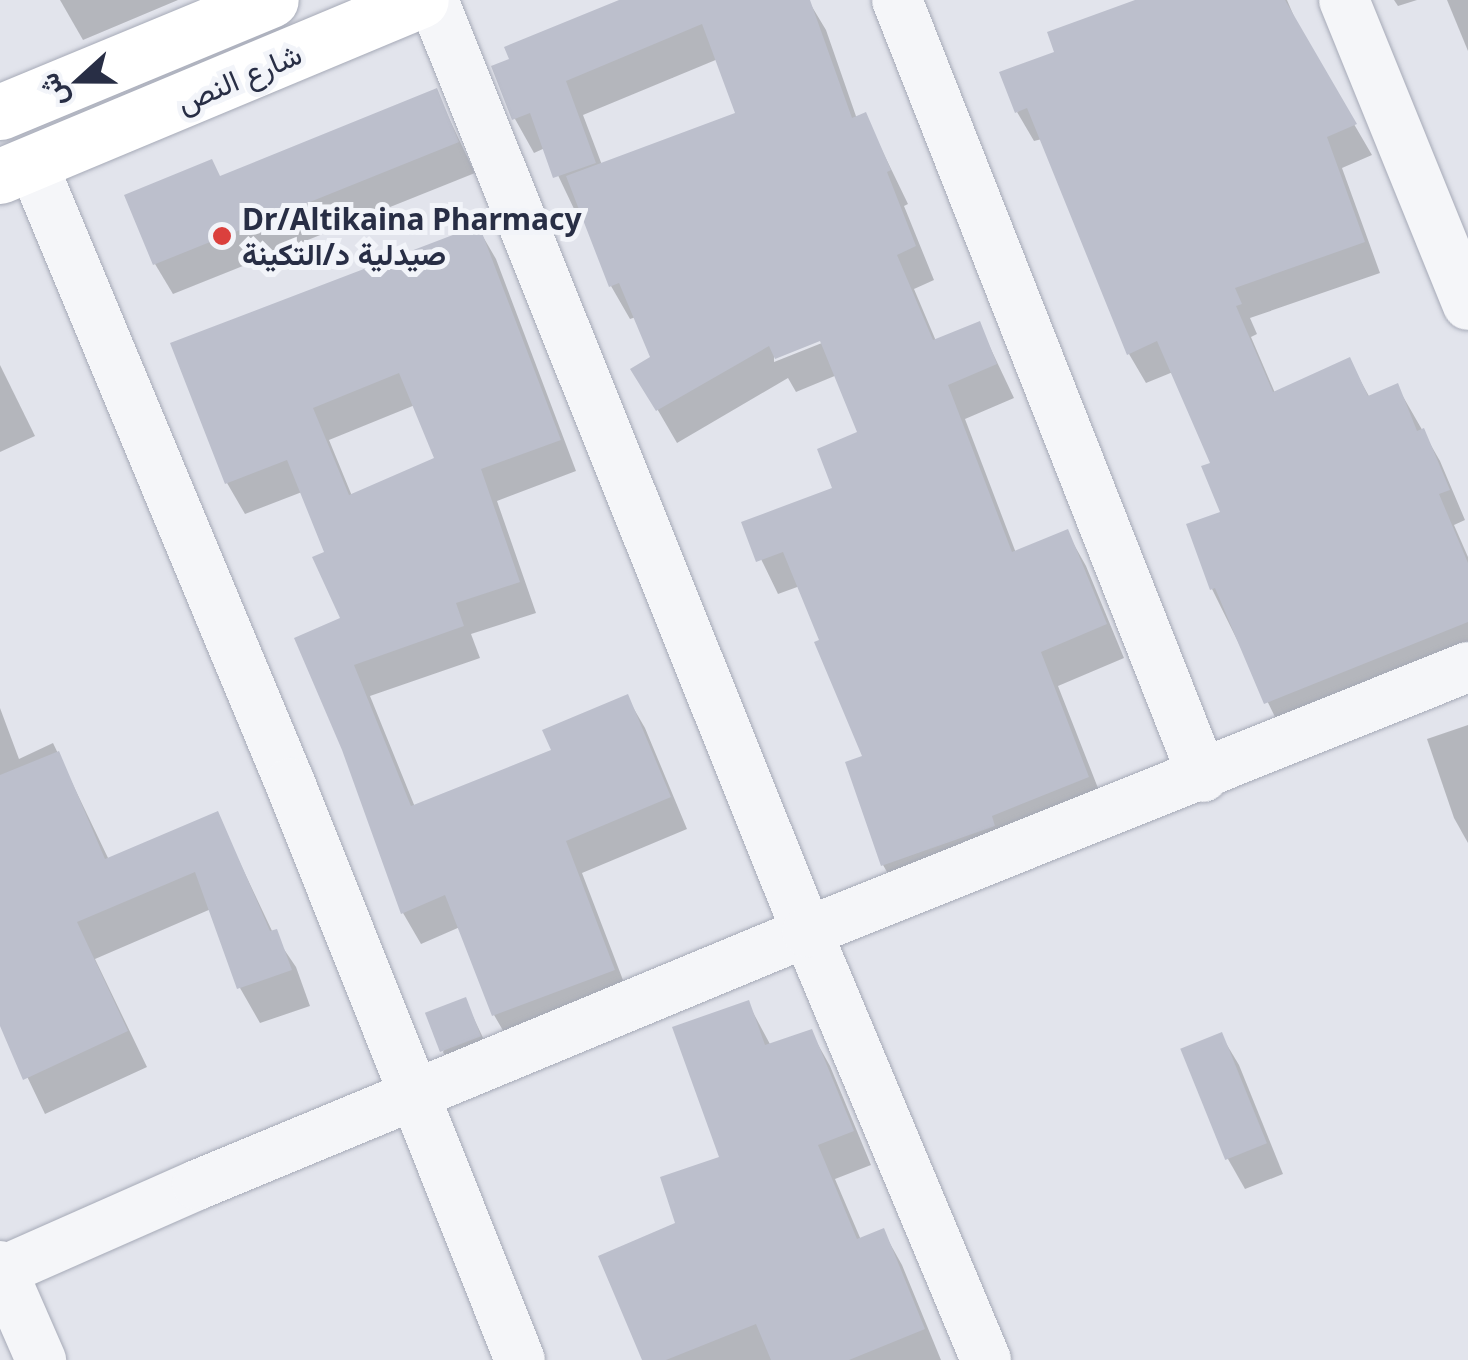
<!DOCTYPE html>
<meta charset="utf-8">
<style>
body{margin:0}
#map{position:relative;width:1468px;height:1360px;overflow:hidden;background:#e2e4ec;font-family:"Noto Sans",Vazirmatn,sans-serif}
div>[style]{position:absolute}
.shadow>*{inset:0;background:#0003}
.building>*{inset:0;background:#bcbfcc;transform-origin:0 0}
.roads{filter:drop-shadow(0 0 2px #a6aab7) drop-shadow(0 0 2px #a6aab7)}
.minor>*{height:50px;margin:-25px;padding:0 25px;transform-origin:25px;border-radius:25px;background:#f5f6f9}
.secondary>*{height:55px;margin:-27.5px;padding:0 27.5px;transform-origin:27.5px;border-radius:27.5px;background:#fff}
.dots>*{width:28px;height:28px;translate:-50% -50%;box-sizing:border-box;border:5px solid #f2f4f9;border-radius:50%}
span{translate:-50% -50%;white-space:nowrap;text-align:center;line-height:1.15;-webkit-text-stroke:10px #f2f4f9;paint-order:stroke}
.street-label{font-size:30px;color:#282e45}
.poi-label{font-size:30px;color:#282e45;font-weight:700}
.left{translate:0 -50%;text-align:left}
.north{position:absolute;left:30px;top:30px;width:100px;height:100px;-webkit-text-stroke:8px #f2f4f9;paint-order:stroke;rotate:249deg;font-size:28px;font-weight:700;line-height:40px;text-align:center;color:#282e45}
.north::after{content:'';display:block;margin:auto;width:35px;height:45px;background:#282e45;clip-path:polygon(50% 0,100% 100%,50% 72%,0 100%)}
</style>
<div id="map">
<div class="shadow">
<i style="clip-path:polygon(60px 0,178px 0,83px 40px)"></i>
<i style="clip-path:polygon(evenodd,625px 0,808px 0,826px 30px,857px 119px,865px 115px,908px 204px,904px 206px,934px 280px,914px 289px,936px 341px,979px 324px,1014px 398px,965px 419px,1016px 553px,1067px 532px,1086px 566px,1124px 658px,1058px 686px,1107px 811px,902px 898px,883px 865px,865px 757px,800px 586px,778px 594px,744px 524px,836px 489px,860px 433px,837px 375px,796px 392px,788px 378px,677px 443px,634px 369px,654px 358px,636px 317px,630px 319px,611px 286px,581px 208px,575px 211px,545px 148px,534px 153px,515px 119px,494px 68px,625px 0,718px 59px,738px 114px,602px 165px,583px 115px,718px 59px,625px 0,830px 334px,832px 339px,774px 362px,774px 357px,830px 334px)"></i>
<i style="clip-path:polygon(1202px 0,1287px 0,1302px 35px,1372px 155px,1342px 168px,1380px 273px,1250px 318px,1257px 334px,1251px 337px,1275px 393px,1349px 360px,1370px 398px,1397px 386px,1440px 461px,1465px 520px,1454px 525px,1468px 557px,1468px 658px,1283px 733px,1212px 589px,1223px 513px,1213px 464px,1173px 372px,1146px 383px,1129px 354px,1042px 139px,1034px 141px,1017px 112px)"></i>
<i style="clip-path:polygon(1394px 0,1417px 0,1398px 6px)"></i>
<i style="clip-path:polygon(1447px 0,1468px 0,1468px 51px)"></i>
<i style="clip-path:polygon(436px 91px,475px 173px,173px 294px,155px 264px,220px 178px)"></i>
<i style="clip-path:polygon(evenodd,478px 228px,496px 259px,576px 471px,497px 501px,536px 613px,471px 634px,480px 658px,370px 696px,415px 807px,554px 752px,627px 697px,645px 728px,687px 829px,582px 873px,631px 1001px,512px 1046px,494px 1015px,460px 927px,421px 944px,403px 913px,327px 553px,302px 492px,245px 514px,227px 483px,478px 228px,415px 405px,437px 459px,352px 496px,329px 440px,415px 405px)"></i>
<i style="clip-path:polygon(0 365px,35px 436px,0 452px)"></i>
<i style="clip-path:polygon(0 708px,19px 759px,53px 743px,109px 860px,217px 814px,273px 933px,296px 967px,310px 1006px,260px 1023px,240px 988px,211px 909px,95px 959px,147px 1067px,45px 1114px,0 1020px)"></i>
<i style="clip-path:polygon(1468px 725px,1468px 843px,1454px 818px,1427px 739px)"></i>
<i style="clip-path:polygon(465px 1000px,497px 1067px,461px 1082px,443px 1052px)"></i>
<i style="clip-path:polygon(748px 1003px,771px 1046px,811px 1032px,830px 1066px,871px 1165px,835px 1179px,861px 1240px,883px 1231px,902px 1265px,941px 1360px,645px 1360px,678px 1225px,722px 1159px)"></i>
<i style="clip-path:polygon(1221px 1035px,1239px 1065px,1283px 1174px,1245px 1189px,1228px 1159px)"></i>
</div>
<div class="building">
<i style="clip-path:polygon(619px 0,810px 0,852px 118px,866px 112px,891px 170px,887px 172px,916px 246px,897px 255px,933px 340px,980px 321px,997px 364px,948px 385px,1012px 552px,1068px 529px,1107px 624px,1041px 652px,1089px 777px,992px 816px,995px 826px,881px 866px,845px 762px,862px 756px,814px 642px,819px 640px,783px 552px,756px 562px,741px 522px,832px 488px,817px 449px,857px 432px,820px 341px,775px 359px,769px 346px,656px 411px,630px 369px,650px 357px,619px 283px,609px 287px,566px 176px,735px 113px,702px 24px,566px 81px,596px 163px,553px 178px,530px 113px,512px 120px,491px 66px,509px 59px,504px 47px)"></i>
<i style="clip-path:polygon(1135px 0,1285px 0,1357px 124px,1327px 137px,1365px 242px,1235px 288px,1242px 304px,1236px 306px,1273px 392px,1350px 357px,1368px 396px,1398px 383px,1417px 431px,1424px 428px,1450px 490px,1439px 494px,1468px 563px,1468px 622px,1264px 704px,1215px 588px,1210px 590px,1186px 524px,1220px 512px,1201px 466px,1210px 463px,1157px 341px,1127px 355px,1027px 108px,1015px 113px,999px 72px,1054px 52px,1047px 32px)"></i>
<i style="clip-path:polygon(437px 88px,459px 142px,153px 265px,124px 195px,212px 159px,220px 176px)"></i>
<i style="clip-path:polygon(evenodd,479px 225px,561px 440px,481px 469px,520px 582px,456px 603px,464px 626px,354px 665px,411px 806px,551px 750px,542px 730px,628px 694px,671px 797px,566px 841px,615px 970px,492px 1016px,445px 895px,401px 914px,342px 750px,294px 638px,340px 618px,312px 557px,324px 552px,287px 460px,225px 484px,170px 343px,479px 225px,399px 373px,434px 458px,349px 495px,313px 408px,399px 373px)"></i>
<i style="clip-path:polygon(59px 751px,105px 859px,218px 811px,270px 931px,277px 929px,292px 970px,237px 989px,195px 872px,77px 922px,128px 1031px,23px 1080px,0 1026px,0 775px)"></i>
<i style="left:466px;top:997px;width:42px;height:44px;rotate:69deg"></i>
<i style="clip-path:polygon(749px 1000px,765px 1045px,812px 1029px,854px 1131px,818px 1145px,857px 1239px,884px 1228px,925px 1329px,849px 1360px,771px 1360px,756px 1324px,666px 1360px,642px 1360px,598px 1256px,675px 1223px,660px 1177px,719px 1157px,672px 1027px)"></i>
<i style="left:1222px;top:1032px;width:120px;height:45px;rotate:68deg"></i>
</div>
<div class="roads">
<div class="minor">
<i style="left:433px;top:0;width:1004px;rotate:68.14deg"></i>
<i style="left:807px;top:932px;width:464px;rotate:67.3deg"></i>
<i style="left:897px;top:0;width:835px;rotate:68.5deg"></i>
<i style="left:1344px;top:0;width:329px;rotate:67.9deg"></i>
<i style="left:32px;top:163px;width:672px;rotate:67.41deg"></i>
<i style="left:290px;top:783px;width:621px;rotate:68.27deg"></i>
<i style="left:0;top:1266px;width:103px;rotate:66.4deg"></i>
<i style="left:0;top:1272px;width:215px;rotate:-23.8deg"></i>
<i style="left:197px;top:1185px;width:660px;rotate:-22.53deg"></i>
<i style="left:807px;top:932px;width:712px;rotate:-21.85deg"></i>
</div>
<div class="secondary">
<i style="left:0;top:112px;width:293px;rotate:-22.5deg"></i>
<i style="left:0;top:176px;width:456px;rotate:-22.7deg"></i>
</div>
</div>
<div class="dots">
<i style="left:222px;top:236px;background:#db403d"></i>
</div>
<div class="street-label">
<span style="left:239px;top:78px;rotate:-23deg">شارع النص</span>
</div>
<div class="poi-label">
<span class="left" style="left:242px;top:236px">Dr/Altikaina Pharmacy<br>صيدلية د/التكينة</span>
</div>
<div class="north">ش</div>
</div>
